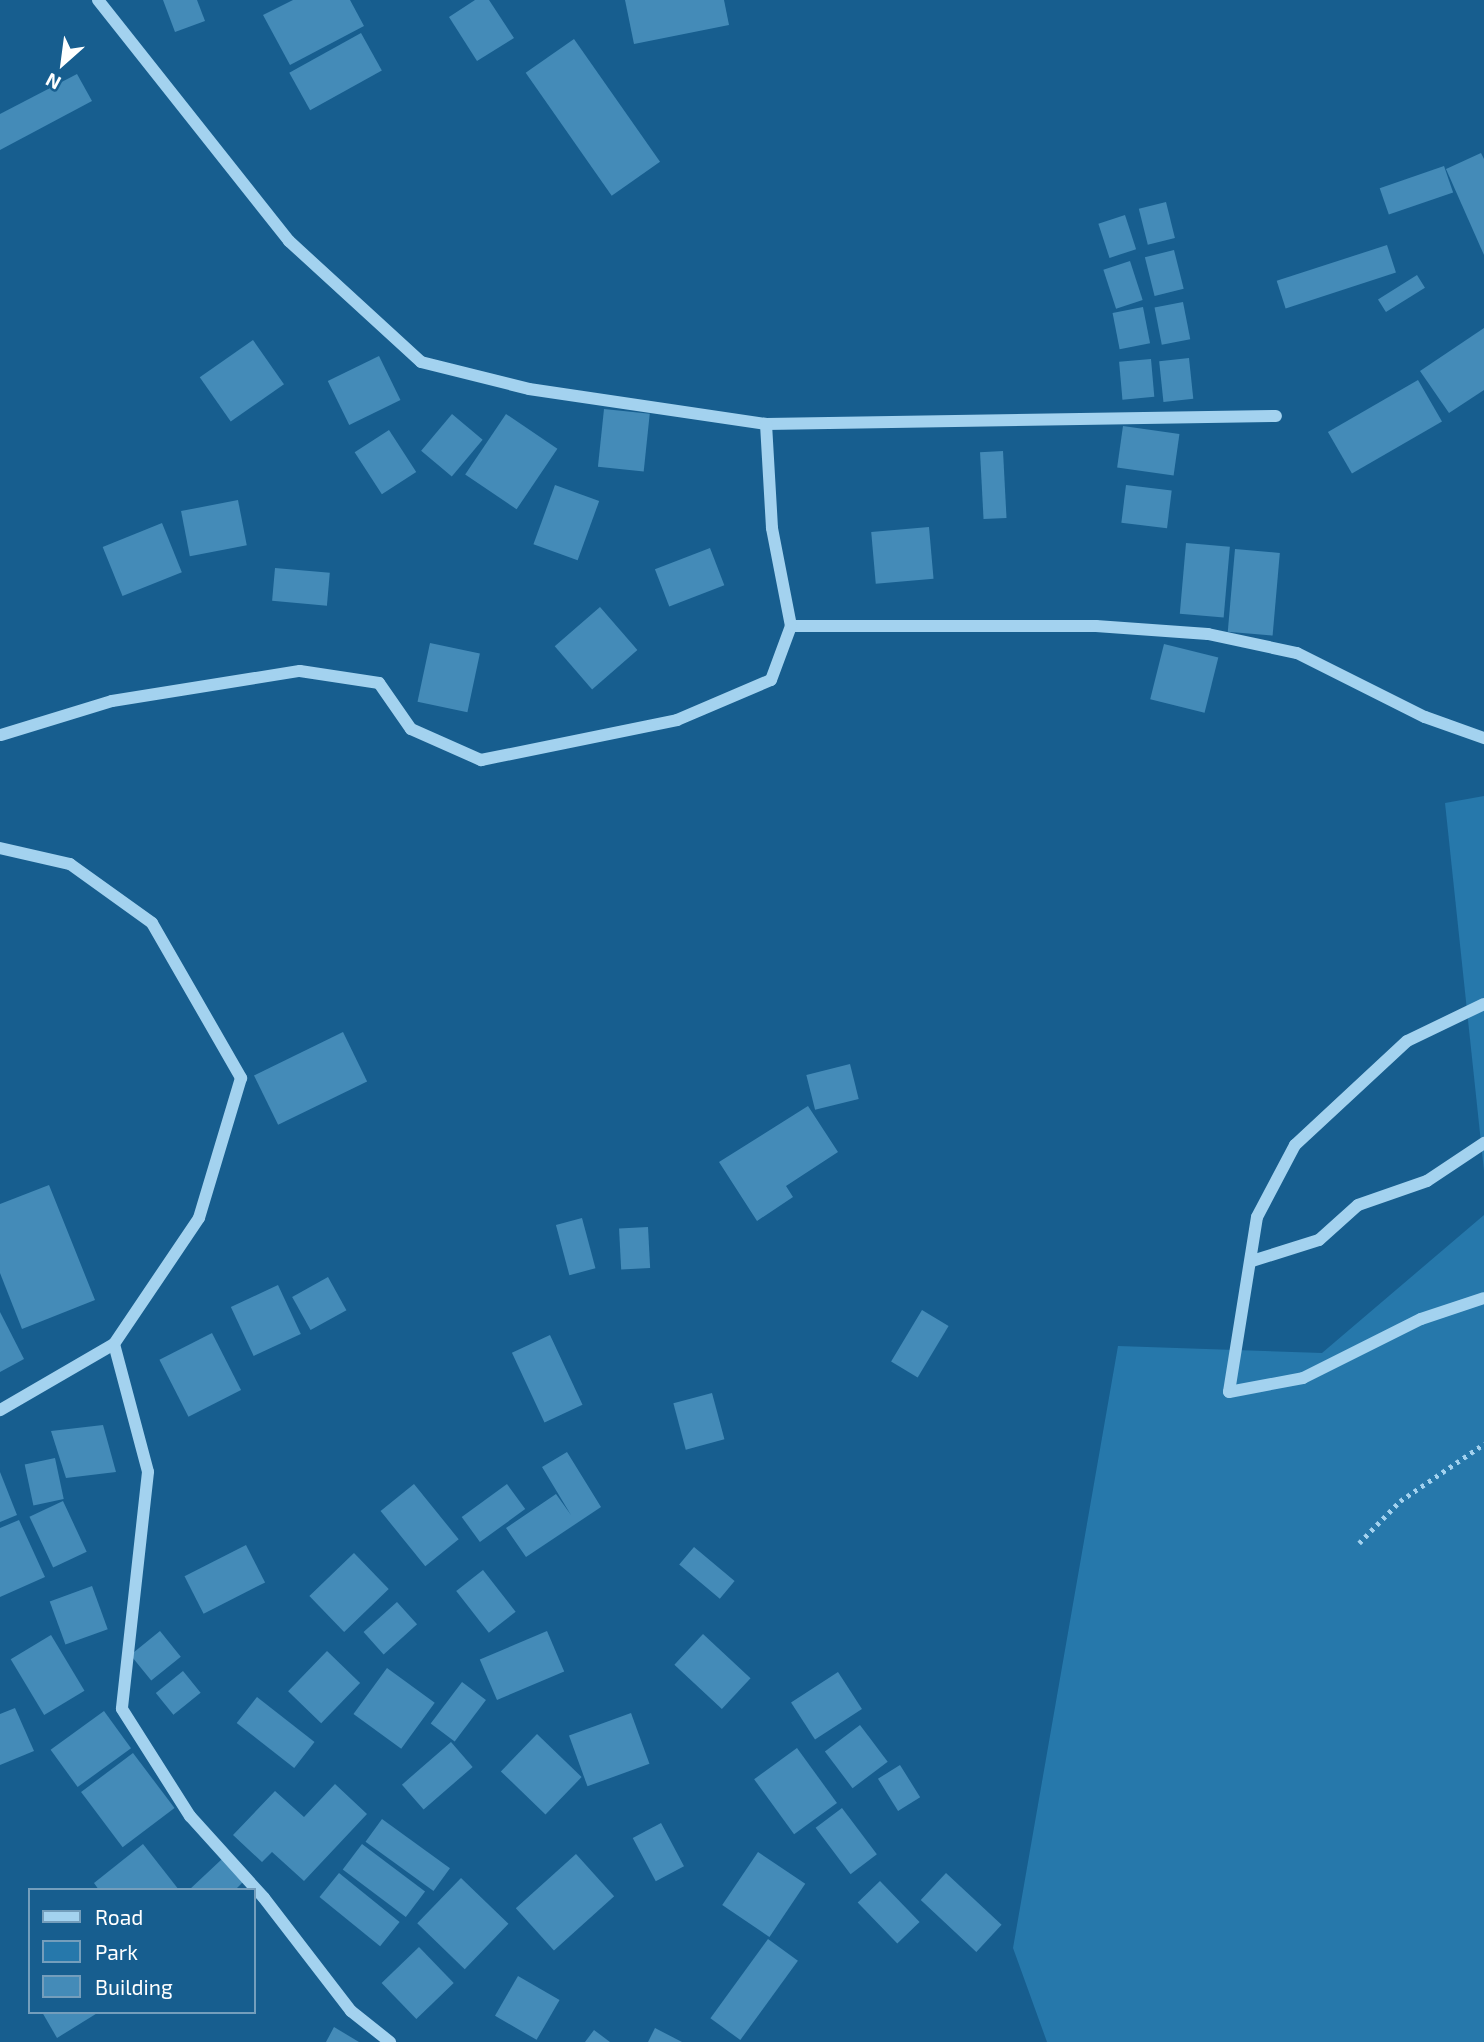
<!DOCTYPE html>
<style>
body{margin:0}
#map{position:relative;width:1484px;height:2042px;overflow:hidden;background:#175e8f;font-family:"Exo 2",sans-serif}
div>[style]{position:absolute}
.green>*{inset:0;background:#2678ab}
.building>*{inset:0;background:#448bb8;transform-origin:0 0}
.path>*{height:4.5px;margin-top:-2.25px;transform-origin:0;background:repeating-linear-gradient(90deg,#a3d2ef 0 3.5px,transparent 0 8.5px)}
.minor>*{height:12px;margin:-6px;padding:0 6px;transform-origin:6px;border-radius:6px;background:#a3d2ef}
span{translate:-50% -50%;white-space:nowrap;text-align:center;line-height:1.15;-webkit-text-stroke:6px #175e8f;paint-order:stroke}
.legend{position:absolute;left:28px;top:1888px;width:228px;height:126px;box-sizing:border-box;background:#175e8f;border:2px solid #749ebc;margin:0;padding:9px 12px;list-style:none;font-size:21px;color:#fff}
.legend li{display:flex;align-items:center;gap:14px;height:35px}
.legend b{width:35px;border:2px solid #749ebc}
.north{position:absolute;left:28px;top:28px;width:70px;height:70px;-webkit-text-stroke:5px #175e8f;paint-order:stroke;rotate:208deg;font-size:19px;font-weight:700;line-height:28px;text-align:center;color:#fff}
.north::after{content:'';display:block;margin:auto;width:24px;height:32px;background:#fff;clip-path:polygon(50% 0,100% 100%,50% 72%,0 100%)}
</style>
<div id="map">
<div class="green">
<i style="clip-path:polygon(1484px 796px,1484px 1171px,1445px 803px)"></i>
<i style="clip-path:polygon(1484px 1215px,1484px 2042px,1047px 2042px,1013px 1948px,1118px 1346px,1322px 1353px)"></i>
</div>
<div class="building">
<i style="clip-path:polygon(163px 0,197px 0,205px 21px,175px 32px)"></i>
<i style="clip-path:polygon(293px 0,350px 0,364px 26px,290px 65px,263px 15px)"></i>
<i style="clip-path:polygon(475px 0,489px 0,514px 38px,477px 61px,449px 17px)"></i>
<i style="clip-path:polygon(625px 0,724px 0,729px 25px,634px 44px)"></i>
<i style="left:361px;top:33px;width:43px;height:82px;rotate:61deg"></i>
<i style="left:574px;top:39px;width:150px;height:59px;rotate:55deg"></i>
<i style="clip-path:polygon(77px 74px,92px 101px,0 150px,0 114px)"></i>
<i style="clip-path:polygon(1481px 153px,1484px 159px,1484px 255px,1446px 169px)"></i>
<i style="left:1444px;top:166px;width:28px;height:68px;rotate:71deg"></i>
<i style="left:1166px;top:202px;width:37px;height:28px;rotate:76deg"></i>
<i style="left:1125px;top:215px;width:36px;height:28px;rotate:72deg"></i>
<i style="left:1387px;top:245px;width:29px;height:116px;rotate:72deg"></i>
<i style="left:1174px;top:250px;width:40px;height:30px;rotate:76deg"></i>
<i style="left:1130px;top:261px;width:41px;height:28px;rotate:72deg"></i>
<i style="left:1417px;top:275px;width:15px;height:46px;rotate:58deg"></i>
<i style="left:1183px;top:302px;width:38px;height:29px;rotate:79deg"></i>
<i style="left:1143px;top:307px;width:37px;height:31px;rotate:79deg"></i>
<i style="clip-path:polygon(1484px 328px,1484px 390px,1449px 413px,1420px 371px)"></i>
<i style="left:253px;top:340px;width:54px;height:65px;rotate:55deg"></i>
<i style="left:379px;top:356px;width:49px;height:57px;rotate:64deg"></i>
<i style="left:1189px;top:358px;width:41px;height:30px;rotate:84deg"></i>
<i style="left:1151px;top:359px;width:38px;height:32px;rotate:85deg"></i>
<i style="left:1418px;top:380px;width:48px;height:104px;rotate:60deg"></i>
<i style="left:604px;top:409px;width:46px;height:58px;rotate:6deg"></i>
<i style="left:452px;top:414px;width:40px;height:48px;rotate:40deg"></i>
<i style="left:506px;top:414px;width:62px;height:73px;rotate:34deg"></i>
<i style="left:1123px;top:426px;width:57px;height:42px;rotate:8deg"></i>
<i style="left:389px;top:430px;width:50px;height:41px;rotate:57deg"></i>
<i style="left:1003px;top:451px;width:67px;height:23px;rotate:87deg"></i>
<i style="left:555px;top:485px;width:47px;height:63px;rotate:20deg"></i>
<i style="left:1126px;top:485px;width:46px;height:38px;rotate:7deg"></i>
<i style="left:238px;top:500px;width:46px;height:58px;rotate:79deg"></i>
<i style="left:162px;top:523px;width:53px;height:64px;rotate:68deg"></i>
<i style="left:929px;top:527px;width:52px;height:58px;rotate:85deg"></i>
<i style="left:1186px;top:543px;width:44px;height:71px;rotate:5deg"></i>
<i style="left:710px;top:548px;width:40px;height:59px;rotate:69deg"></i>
<i style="left:1235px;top:549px;width:45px;height:83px;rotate:5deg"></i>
<i style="left:275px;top:568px;width:55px;height:33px;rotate:5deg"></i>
<i style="left:600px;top:607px;width:57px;height:60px;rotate:49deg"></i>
<i style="left:430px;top:643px;width:51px;height:60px;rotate:12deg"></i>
<i style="left:1164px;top:644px;width:56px;height:57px;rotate:14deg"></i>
<i style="left:343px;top:1032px;width:55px;height:99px;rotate:64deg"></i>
<i style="left:850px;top:1064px;width:36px;height:45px;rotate:76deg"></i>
<i style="clip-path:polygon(808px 1106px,838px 1152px,786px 1186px,793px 1197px,757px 1221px,719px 1162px)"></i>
<i style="clip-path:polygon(49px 1185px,95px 1300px,22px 1329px,0 1273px,0 1204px)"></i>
<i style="left:582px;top:1218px;width:52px;height:27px;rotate:75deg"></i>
<i style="left:648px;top:1227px;width:41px;height:29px;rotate:87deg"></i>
<i style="left:328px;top:1277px;width:38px;height:41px;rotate:61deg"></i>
<i style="left:278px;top:1285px;width:54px;height:52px;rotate:65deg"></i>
<i style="left:922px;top:1310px;width:31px;height:60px;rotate:31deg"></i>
<i style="clip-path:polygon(0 1312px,24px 1359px,0 1372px)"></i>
<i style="left:212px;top:1333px;width:64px;height:59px;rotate:63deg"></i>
<i style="left:550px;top:1335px;width:77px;height:42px;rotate:65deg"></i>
<i style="left:712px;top:1393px;width:48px;height:40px;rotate:75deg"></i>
<i style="clip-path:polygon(103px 1425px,116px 1472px,66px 1478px,51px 1431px)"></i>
<i style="clip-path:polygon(567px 1452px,601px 1507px,526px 1557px,506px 1528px,556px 1494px,571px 1515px,542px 1467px)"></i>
<i style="left:55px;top:1458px;width:42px;height:31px;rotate:78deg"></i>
<i style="clip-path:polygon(0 1472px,17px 1515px,0 1522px)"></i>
<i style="left:414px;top:1484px;width:71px;height:43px;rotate:51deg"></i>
<i style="left:507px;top:1484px;width:31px;height:56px;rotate:54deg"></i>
<i style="left:63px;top:1501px;width:56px;height:37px;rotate:65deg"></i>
<i style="clip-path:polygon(19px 1520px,45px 1577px,0 1597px,0 1528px)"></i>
<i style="left:246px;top:1545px;width:42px;height:69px;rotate:63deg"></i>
<i style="left:694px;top:1547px;width:53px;height:23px;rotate:40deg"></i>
<i style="left:354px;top:1553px;width:50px;height:62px;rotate:46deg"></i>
<i style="left:483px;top:1570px;width:53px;height:34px;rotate:52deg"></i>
<i style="left:92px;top:1586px;width:46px;height:45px;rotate:70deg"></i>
<i style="left:397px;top:1602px;width:30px;height:45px;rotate:48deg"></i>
<i style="left:160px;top:1631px;width:33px;height:38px;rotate:51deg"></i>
<i style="left:547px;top:1631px;width:44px;height:73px;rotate:67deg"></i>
<i style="left:703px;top:1634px;width:65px;height:42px;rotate:43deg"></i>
<i style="left:51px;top:1635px;width:65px;height:47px;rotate:59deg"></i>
<i style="left:327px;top:1651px;width:46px;height:56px;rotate:44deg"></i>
<i style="left:387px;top:1668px;width:59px;height:57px;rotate:36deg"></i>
<i style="left:183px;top:1671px;width:28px;height:35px;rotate:51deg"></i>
<i style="left:838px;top:1672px;width:44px;height:56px;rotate:57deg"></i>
<i style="left:462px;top:1682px;width:30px;height:52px;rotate:37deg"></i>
<i style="left:257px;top:1697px;width:73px;height:33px;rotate:38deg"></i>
<i style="clip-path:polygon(15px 1708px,34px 1751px,0 1765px,0 1714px)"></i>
<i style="left:104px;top:1711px;width:46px;height:66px;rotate:54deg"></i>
<i style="left:631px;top:1713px;width:54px;height:66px;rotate:70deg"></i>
<i style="left:860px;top:1725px;width:46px;height:44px;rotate:53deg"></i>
<i style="left:537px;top:1734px;width:62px;height:52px;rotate:44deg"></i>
<i style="left:451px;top:1742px;width:33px;height:65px;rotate:49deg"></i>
<i style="left:797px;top:1748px;width:68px;height:53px;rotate:54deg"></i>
<i style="left:133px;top:1753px;width:69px;height:65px;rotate:53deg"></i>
<i style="left:900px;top:1765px;width:38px;height:26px;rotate:58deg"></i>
<i style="clip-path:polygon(335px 1784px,367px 1814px,304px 1881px,272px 1852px,262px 1862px,233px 1835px,275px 1791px,304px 1817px)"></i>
<i style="left:842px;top:1808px;width:58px;height:33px;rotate:53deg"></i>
<i style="left:382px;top:1819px;width:84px;height:28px;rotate:36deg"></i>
<i style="left:661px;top:1823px;width:49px;height:32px;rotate:62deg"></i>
<i style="clip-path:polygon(143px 1844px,179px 1890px,99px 1890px,94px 1883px)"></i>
<i style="left:362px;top:1844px;width:79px;height:32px;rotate:37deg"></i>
<i style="left:758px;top:1852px;width:57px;height:64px;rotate:34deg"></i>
<i style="left:576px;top:1854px;width:57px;height:81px;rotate:48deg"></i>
<i style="clip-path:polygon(222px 1859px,243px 1882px,235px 1890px,189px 1890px)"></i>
<i style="left:339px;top:1873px;width:78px;height:31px;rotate:39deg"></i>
<i style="left:946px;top:1873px;width:76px;height:37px;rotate:43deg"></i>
<i style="left:461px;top:1878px;width:66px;height:63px;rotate:44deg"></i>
<i style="left:880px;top:1881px;width:57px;height:31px;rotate:46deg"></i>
<i style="left:768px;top:1939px;width:37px;height:98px;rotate:36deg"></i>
<i style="left:419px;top:1947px;width:50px;height:52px;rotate:46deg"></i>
<i style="left:518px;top:1976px;width:48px;height:46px;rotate:30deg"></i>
<i style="clip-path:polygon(42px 2012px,99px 2012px,57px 2038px)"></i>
<i style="clip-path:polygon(334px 2027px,359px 2042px,326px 2042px)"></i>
<i style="clip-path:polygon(655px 2028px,682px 2042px,648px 2042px)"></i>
<i style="clip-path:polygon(594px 2030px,610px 2042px,585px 2042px)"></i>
</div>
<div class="path">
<i style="left:1359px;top:1543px;width:59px;rotate:-45.7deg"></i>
<i style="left:1400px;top:1501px;width:102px;rotate:-34.2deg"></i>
</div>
<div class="minor">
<i style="left:98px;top:0;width:308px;rotate:51.6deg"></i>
<i style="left:289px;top:241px;width:179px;rotate:42.5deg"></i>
<i style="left:421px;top:362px;width:111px;rotate:14deg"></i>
<i style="left:529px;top:389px;width:240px;rotate:8.4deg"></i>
<i style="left:766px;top:424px;width:510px;rotate:-0.9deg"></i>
<i style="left:791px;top:626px;width:305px"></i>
<i style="left:1096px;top:626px;width:112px;rotate:4.1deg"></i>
<i style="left:1208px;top:634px;width:91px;rotate:12.1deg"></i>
<i style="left:1297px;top:653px;width:143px;rotate:26.6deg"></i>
<i style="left:1425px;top:717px;width:63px;rotate:19.6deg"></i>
<i style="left:1px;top:735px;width:116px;rotate:-17deg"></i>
<i style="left:112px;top:701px;width:190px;rotate:-9.1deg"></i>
<i style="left:300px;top:671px;width:80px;rotate:8.6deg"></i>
<i style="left:379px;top:683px;width:56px;rotate:55.2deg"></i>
<i style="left:411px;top:729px;width:77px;rotate:23.9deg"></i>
<i style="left:481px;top:760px;width:200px;rotate:-11.5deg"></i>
<i style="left:677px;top:720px;width:102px;rotate:-23.1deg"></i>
<i style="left:771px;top:680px;width:58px;rotate:-69.7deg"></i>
<i style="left:791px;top:626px;width:100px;rotate:-101deg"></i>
<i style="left:772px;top:528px;width:104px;rotate:-93.3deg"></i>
<i style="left:0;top:848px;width:72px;rotate:12.9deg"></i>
<i style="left:70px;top:864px;width:101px;rotate:35.7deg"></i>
<i style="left:152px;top:923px;width:179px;rotate:60.1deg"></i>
<i style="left:241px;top:1078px;width:146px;rotate:106.7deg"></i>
<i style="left:199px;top:1218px;width:152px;rotate:124deg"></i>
<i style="left:114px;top:1344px;width:132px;rotate:149.9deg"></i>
<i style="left:1484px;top:1004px;width:85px;rotate:154.3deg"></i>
<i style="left:1407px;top:1041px;width:153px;rotate:137.1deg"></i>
<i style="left:1295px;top:1145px;width:81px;rotate:117.8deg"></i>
<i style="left:1257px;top:1217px;width:177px;rotate:99.1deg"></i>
<i style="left:1229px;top:1392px;width:75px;rotate:-10.7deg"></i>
<i style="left:1303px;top:1378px;width:132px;rotate:-26.6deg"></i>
<i style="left:1421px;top:1319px;width:66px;rotate:-18.4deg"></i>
<i style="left:1252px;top:1261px;width:70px;rotate:-17.4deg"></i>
<i style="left:1319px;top:1240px;width:52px;rotate:-41.9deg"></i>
<i style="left:1358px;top:1205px;width:73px;rotate:-19.2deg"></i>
<i style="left:1427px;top:1181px;width:69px;rotate:-33.7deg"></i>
<i style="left:114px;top:1344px;width:132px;rotate:75.1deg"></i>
<i style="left:148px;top:1472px;width:238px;rotate:96.3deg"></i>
<i style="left:122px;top:1709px;width:127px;rotate:57.6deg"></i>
<i style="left:190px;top:1816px;width:110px;rotate:47.9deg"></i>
<i style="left:264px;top:1898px;width:143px;rotate:52.4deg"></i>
<i style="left:351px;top:2011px;width:50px;rotate:38.5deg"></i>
</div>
<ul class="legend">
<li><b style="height:9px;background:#a3d2ef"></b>Road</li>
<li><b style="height:19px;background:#2678ab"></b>Park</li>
<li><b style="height:19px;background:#448bb8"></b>Building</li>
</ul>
<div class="north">N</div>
</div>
